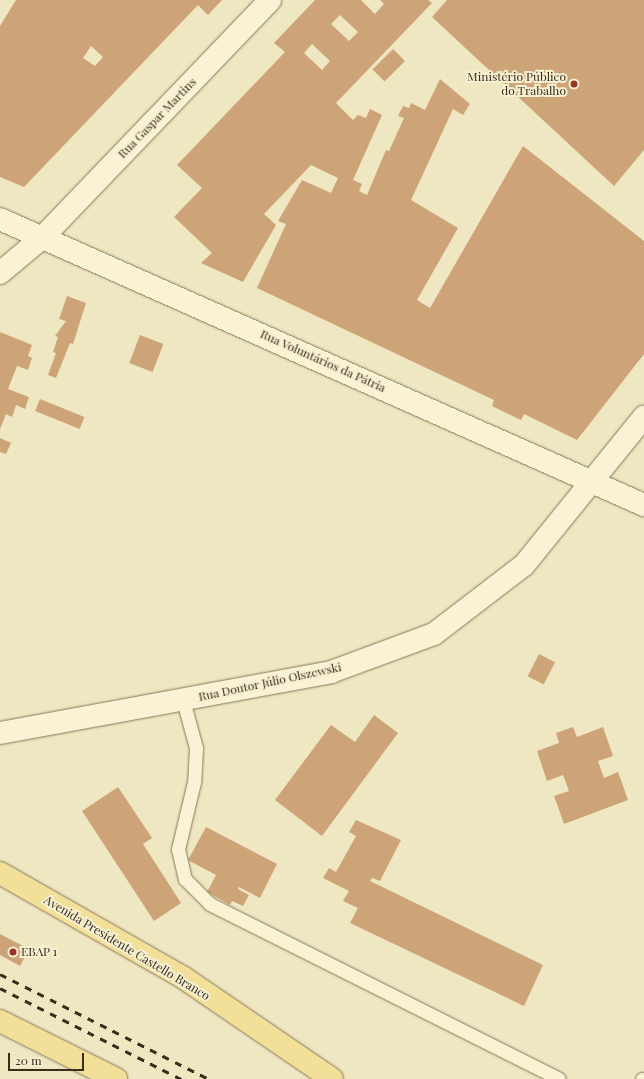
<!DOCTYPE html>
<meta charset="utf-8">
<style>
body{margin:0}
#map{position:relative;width:644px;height:1079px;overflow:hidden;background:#efe6c2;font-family:"Playfair Display",serif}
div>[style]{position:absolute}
.building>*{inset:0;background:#cda477;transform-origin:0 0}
.roads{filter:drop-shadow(0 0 1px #887759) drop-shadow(0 0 1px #887759)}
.lane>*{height:13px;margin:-6.5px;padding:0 6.5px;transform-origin:6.5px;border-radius:6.5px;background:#f9f2d5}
.street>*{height:22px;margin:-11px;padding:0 11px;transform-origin:11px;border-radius:11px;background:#f9f2d5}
.secondary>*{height:22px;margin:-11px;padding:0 11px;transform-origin:11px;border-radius:11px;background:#f9f2d5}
.primary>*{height:22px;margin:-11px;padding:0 11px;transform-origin:11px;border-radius:11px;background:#f3e098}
.rail>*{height:3px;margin-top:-1.5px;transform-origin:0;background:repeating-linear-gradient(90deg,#382d1d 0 7px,transparent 0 14px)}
.dots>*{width:11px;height:11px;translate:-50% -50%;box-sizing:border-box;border:2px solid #f6efd1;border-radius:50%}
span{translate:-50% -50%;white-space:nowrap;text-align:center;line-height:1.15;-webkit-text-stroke:4px #f6efd1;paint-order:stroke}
.poi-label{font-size:12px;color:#382d1d}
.right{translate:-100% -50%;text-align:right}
.left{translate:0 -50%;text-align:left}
.street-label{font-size:12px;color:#382d1d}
.scale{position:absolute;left:8px;top:1053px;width:76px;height:18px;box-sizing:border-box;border:2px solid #382d1d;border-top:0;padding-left:5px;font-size:12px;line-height:14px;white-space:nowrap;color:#382d1d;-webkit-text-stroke:3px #f6efd1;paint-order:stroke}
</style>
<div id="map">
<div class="building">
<i style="clip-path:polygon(evenodd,16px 0,222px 0,208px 15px,198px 5px,24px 187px,0 177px,0 26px,16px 0,91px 46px,103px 57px,95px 66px,83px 58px,91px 46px)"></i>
<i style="clip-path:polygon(evenodd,315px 0,361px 0,375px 14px,384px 4px,380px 0,428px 0,432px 3px,336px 103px,353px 120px,358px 115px,366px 118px,370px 109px,382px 115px,353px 180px,362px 184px,359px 191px,367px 195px,386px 150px,389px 151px,404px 118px,398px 116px,403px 106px,409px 108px,411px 103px,425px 110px,440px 79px,470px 104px,463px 115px,453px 109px,411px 200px,458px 228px,417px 300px,430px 308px,523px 146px,644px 241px,644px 354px,577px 440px,524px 414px,521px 420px,492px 406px,494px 400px,257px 288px,286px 224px,278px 221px,302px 180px,331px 193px,338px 178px,311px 165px,264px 214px,276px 225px,243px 282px,201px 263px,212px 253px,174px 217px,202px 188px,177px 165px,285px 52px,274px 43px,315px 0,340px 15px,358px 32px,349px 41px,331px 24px,340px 15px,315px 0,312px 44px,330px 61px,322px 70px,304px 53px,312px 44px)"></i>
<i style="clip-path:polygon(447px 0,644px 0,644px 150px,614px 186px,432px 17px)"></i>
<i style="left:393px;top:49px;width:17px;height:29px;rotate:45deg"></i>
<i style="clip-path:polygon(67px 296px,86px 303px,73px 344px,70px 343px,56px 378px,48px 375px,56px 353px,53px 352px,58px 337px,55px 336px,66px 321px,59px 319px)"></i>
<i style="clip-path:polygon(0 332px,32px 345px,28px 356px,32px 358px,28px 370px,17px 366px,8px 389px,29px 397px,25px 409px,16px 405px,12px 417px,6px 414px,0 429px)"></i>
<i style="left:140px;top:335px;width:25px;height:30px;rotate:21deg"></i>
<i style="left:40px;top:399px;width:48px;height:13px;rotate:22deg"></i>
<i style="clip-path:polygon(0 438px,11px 443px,6px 454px,0 452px)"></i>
<i style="left:539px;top:654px;width:18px;height:25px;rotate:27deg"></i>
<i style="clip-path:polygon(374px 715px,398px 733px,322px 836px,275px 800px,331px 725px,355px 742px)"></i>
<i style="clip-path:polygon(573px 727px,577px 737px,603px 727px,613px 756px,598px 761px,604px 778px,618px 772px,628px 800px,564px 824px,554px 796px,569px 791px,563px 775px,547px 781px,537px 751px,559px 743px,556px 733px)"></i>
<i style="clip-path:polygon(118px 787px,152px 838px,143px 844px,181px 903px,154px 921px,82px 811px)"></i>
<i style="clip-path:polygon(356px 820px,401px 840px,380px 881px,372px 878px,370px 881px,543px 965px,524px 1006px,350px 923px,358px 908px,343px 901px,349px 891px,323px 878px,329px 868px,336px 872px,356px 836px,349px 832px)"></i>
<i style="clip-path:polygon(206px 827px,277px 864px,260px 898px,239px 887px,238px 889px,249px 895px,243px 906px,232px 901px,230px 905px,207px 892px,216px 875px,188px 860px)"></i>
<i style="clip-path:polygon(0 934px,29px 949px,20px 966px,0 955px)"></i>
</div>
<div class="roads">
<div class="lane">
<i style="left:183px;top:700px;width:50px;rotate:74.8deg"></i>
<i style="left:196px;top:748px;width:34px;rotate:93deg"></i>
<i style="left:194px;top:782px;width:69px;rotate:103.4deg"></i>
<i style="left:178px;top:849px;width:31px;rotate:77deg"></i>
<i style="left:185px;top:879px;width:35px;rotate:45deg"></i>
<i style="left:210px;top:904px;width:390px;rotate:26.6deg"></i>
<i style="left:642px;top:1079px;width:2px"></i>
</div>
<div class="street">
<i style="left:0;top:273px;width:56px;rotate:-39.9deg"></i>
<i style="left:43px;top:237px;width:328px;rotate:-46.2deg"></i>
</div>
<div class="secondary">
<i style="left:0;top:219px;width:705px;rotate:23.95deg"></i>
<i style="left:0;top:733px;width:337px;rotate:-10.4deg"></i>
<i style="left:331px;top:672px;width:110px;rotate:-20.3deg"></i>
<i style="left:434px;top:634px;width:113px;rotate:-37.5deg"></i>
<i style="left:524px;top:565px;width:191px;rotate:-51deg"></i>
</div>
<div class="primary">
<i style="left:0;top:873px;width:212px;rotate:29.7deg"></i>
<i style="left:184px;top:978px;width:179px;rotate:34.3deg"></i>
<i style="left:0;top:1021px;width:130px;rotate:26.6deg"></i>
</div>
</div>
<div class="rail">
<i style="left:0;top:974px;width:234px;rotate:26.7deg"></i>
<i style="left:0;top:988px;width:203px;rotate:26.7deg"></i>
</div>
<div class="dots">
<i style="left:574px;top:84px;background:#983328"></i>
<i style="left:13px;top:952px;background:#983328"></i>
</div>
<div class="poi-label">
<span class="right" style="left:566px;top:84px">Ministério Público<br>do Trabalho</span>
<span class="left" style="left:21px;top:952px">EBAP 1</span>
</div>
<div class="street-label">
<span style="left:157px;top:118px;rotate:-46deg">Rua Gaspar Martins</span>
<span style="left:323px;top:361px;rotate:24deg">Rua Voluntários da Pátria</span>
<span style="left:270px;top:682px;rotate:-12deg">Rua Doutor Júlio Olszewski</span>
<span style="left:127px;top:948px;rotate:31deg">Avenida Presidente Castello Branco</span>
</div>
<div class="scale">20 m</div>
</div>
